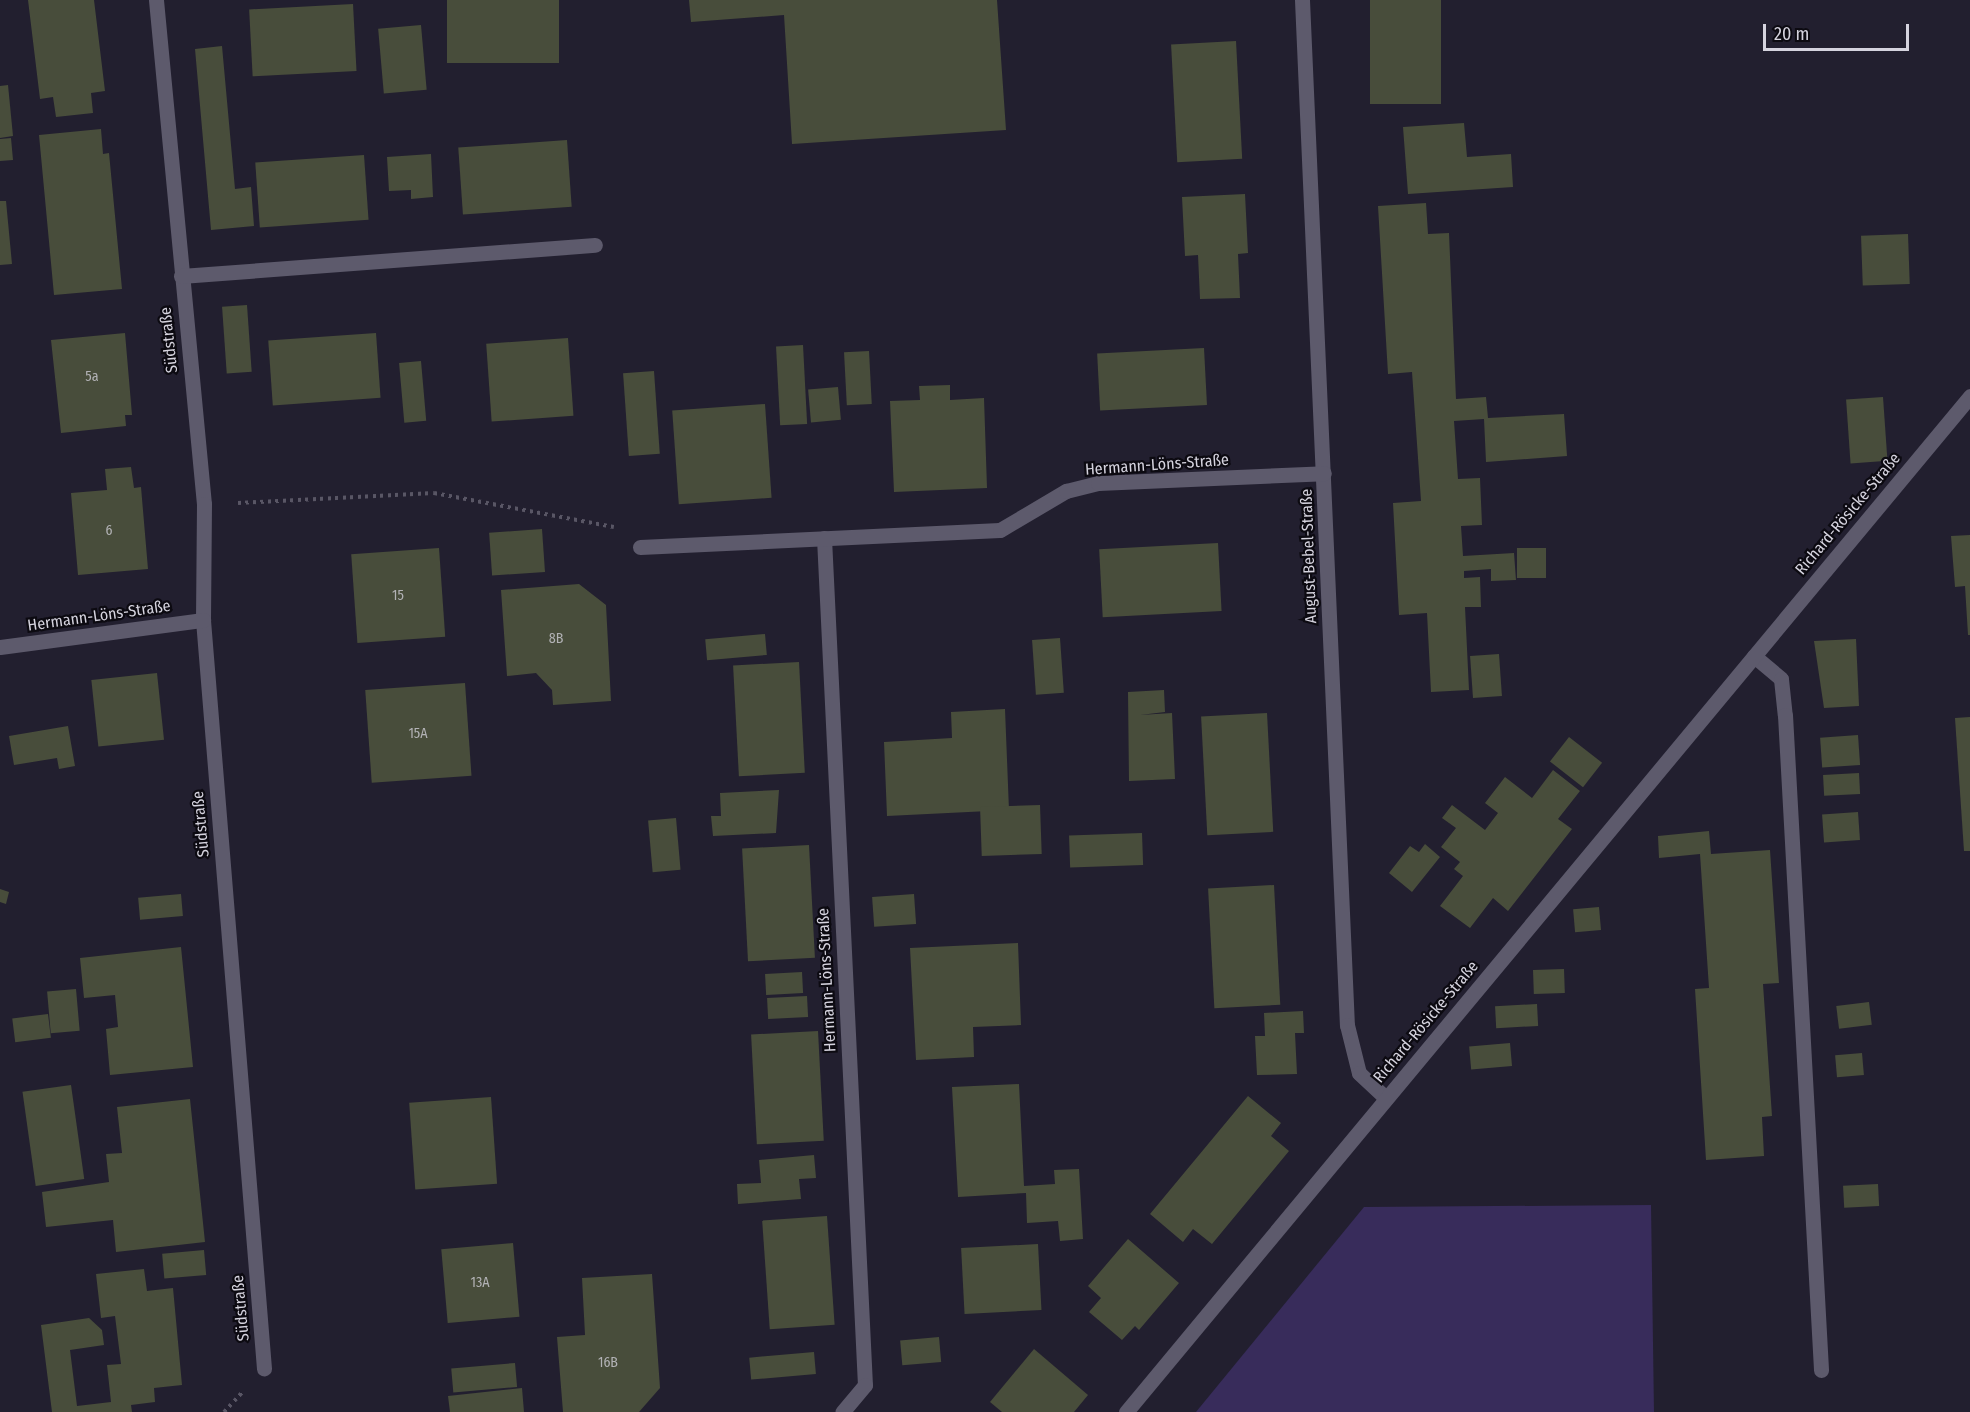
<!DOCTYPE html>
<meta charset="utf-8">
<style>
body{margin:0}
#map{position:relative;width:1970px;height:1412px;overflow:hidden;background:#221f2f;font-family:"Fira Sans Condensed",sans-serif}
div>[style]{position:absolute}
.green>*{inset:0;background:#382c5b}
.building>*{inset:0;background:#484d3b;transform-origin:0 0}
.path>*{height:4px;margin-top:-2px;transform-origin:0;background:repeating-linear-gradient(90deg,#595665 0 3px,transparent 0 7.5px)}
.minor>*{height:15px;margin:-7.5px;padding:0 7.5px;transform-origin:7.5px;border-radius:7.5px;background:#5d5a6c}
span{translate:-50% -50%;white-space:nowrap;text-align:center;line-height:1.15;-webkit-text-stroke:4.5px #0c0a11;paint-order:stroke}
.number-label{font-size:14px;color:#b2b2b5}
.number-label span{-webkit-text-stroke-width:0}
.street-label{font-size:16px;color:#d5d3de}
.scale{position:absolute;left:1763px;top:24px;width:146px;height:27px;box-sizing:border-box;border:3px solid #d5d3de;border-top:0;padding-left:8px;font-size:18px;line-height:21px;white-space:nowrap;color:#d5d3de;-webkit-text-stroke:4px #0c0a11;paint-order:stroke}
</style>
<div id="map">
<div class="green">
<i style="clip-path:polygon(1651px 1205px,1654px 1412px,1196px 1412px,1364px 1207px)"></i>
</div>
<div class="building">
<i style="clip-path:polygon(28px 0,94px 0,105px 91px,91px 93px,93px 113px,56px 117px,53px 97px,40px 99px)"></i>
<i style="left:447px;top:0;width:112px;height:63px"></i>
<i style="clip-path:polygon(689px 0,997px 0,1006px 130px,792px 144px,784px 15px,691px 22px)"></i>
<i style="left:1370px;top:0;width:71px;height:104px"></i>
<i style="left:353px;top:4px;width:67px;height:104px;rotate:87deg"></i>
<i style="left:421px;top:25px;width:65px;height:43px;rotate:85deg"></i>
<i style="left:1236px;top:41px;width:118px;height:65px;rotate:87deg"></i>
<i style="clip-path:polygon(222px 46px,235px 189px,251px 187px,254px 226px,211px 230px,195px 49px)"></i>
<i style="clip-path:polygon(8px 85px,13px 136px,0 138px,0 86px)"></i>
<i style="clip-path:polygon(1464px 123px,1467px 157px,1511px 154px,1513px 187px,1408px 194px,1403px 127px)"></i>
<i style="clip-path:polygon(101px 129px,103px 154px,109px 153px,122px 289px,54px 295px,39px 135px)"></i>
<i style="clip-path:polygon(11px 138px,13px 160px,0 161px,0 139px)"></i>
<i style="left:567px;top:140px;width:67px;height:109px;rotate:86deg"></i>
<i style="clip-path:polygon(431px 154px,433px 197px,411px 199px,411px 190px,389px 191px,387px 157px)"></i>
<i style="left:364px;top:155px;width:65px;height:109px;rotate:86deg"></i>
<i style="clip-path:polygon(1245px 194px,1248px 253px,1238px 254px,1240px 298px,1200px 299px,1198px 255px,1185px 256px,1182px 197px)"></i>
<i style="clip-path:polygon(0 201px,6px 201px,12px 264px,0 265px)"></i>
<i style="clip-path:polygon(1426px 203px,1428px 234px,1449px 233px,1456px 399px,1486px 397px,1488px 418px,1564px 414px,1567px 456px,1486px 462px,1484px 419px,1454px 421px,1458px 479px,1480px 478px,1482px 525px,1461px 526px,1463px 556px,1514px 553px,1516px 580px,1491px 581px,1491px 569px,1464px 571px,1464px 578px,1480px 577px,1481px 607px,1465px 607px,1469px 690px,1431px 692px,1427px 613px,1399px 615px,1393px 503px,1421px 501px,1412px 372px,1388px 374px,1378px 206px)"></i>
<i style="left:1908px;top:234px;width:50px;height:47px;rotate:88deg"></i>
<i style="left:247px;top:305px;width:67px;height:25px;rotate:86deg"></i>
<i style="clip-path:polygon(125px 333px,132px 415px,125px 415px,126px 426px,61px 433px,51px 340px)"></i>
<i style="left:376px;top:333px;width:65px;height:108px;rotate:86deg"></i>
<i style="left:568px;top:338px;width:78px;height:82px;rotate:86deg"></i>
<i style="left:803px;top:345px;width:79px;height:27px;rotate:87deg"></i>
<i style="left:1204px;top:348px;width:57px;height:107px;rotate:87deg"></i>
<i style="left:869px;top:351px;width:53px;height:25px;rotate:87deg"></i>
<i style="left:421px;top:361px;width:60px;height:22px;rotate:85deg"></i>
<i style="left:654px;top:371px;width:83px;height:31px;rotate:86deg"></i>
<i style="clip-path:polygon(950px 385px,950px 400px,984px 398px,987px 488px,894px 492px,890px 401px,920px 400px,919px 386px)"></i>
<i style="left:838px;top:387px;width:33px;height:30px;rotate:85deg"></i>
<i style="left:1883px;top:397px;width:64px;height:37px;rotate:86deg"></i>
<i style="left:765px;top:404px;width:94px;height:93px;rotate:86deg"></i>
<i style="clip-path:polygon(131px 467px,134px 488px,141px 487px,148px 569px,78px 575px,71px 493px,107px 490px,105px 469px)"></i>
<i style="left:542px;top:529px;width:43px;height:53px;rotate:86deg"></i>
<i style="clip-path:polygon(1970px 535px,1970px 635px,1968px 635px,1965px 586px,1955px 587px,1951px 536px)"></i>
<i style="left:1218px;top:543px;width:68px;height:119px;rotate:87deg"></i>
<i style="left:439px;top:548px;width:89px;height:88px;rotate:86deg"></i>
<i style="left:1517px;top:548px;width:29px;height:30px"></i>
<i style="clip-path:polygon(579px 584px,606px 605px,611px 701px,553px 705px,552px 690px,536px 673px,507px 676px,501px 590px)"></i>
<i style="left:765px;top:634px;width:21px;height:60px;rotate:85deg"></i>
<i style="left:1060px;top:638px;width:55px;height:28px;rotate:86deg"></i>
<i style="clip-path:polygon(1856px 639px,1859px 706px,1824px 708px,1814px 641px)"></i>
<i style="left:1499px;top:654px;width:42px;height:29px;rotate:86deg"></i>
<i style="left:799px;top:662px;width:111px;height:66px;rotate:87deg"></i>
<i style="left:157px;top:673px;width:67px;height:66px;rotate:84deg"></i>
<i style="left:465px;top:683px;width:93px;height:100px;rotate:86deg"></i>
<i style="clip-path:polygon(1164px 690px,1165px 712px,1140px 715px,1172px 713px,1175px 779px,1129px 781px,1128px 692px)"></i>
<i style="clip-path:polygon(1005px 709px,1009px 810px,887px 816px,884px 742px,952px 738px,951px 712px)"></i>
<i style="left:1267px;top:713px;width:119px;height:66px;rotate:87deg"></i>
<i style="clip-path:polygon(1970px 717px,1970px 851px,1964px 851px,1955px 718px)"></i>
<i style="clip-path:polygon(68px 726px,75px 766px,59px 769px,57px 758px,14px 765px,9px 736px)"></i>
<i style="left:1858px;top:735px;width:30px;height:38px;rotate:86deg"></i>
<i style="left:1569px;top:737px;width:42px;height:31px;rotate:38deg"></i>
<i style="clip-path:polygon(1553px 770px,1580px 791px,1558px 819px,1572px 829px,1508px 911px,1493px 898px,1470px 928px,1440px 906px,1463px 876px,1454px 869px,1460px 862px,1441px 847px,1456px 828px,1442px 818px,1452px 805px,1485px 830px,1498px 813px,1485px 803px,1505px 777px,1532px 798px)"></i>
<i style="left:1859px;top:773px;width:21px;height:36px;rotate:87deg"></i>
<i style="clip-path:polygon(779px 790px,776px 833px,713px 836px,711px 816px,721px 816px,720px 793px)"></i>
<i style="left:1040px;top:805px;width:49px;height:60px;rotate:88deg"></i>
<i style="left:1858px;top:812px;width:28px;height:36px;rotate:86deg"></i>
<i style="left:676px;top:818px;width:52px;height:28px;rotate:85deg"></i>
<i style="clip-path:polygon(1709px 831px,1711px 854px,1770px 850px,1779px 983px,1763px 984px,1772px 1116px,1762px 1117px,1764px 1156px,1706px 1160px,1695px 989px,1709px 988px,1700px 854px,1659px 858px,1658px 836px)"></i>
<i style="left:1142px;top:833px;width:32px;height:73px;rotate:88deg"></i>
<i style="clip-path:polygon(1425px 844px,1440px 857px,1412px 892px,1389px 873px,1410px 846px,1419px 852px)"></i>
<i style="left:809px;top:845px;width:113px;height:67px;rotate:87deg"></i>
<i style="left:1274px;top:885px;width:120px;height:66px;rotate:87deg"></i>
<i style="clip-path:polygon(0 889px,9px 892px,6px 904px,0 902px)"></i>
<i style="left:181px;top:894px;width:22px;height:43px;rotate:85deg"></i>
<i style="left:914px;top:894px;width:30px;height:42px;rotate:86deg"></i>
<i style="left:1599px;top:907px;width:23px;height:26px;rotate:85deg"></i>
<i style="clip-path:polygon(1018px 943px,1021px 1025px,973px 1027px,974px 1057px,916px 1060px,910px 948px)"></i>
<i style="clip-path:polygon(181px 947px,193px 1067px,110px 1075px,106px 1029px,118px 1027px,115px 995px,84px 998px,80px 958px)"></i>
<i style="left:1564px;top:969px;width:24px;height:31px;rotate:88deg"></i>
<i style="left:802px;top:972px;width:21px;height:37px;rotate:87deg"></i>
<i style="left:76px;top:989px;width:42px;height:29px;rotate:85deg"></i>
<i style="left:807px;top:996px;width:21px;height:40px;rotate:87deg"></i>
<i style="left:1869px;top:1002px;width:23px;height:33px;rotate:83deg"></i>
<i style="left:1537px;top:1004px;width:22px;height:42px;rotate:87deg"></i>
<i style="clip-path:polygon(1303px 1011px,1304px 1033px,1295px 1033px,1297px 1074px,1257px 1075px,1255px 1036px,1265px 1036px,1264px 1013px)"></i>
<i style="left:48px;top:1014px;width:24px;height:36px;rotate:83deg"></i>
<i style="left:818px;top:1031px;width:110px;height:67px;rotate:87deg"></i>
<i style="left:1510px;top:1043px;width:23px;height:41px;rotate:85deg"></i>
<i style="left:1862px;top:1053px;width:22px;height:27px;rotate:85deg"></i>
<i style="clip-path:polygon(1019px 1084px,1024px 1186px,1055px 1184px,1054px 1170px,1079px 1169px,1083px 1239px,1060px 1241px,1058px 1221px,1027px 1223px,1026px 1193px,958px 1197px,952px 1087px)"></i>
<i style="left:71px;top:1085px;width:95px;height:49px;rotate:82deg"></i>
<i style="clip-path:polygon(1248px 1096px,1281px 1123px,1271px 1136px,1289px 1151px,1212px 1244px,1193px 1229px,1183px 1242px,1150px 1214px)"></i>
<i style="left:491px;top:1097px;width:87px;height:82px;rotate:86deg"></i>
<i style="clip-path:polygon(190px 1099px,205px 1242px,116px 1252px,113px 1220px,46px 1227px,42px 1192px,109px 1182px,106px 1154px,122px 1153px,117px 1107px)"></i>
<i style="clip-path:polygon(814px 1155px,816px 1178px,799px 1179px,801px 1199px,738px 1204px,737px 1184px,761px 1183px,759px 1160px)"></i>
<i style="left:1878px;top:1184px;width:22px;height:35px;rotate:87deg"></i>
<i style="left:827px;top:1216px;width:109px;height:65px;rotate:86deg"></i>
<i style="clip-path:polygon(1128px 1239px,1179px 1283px,1139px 1330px,1135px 1326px,1122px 1340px,1089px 1312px,1101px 1298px,1088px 1286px)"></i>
<i style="left:513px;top:1243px;width:74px;height:72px;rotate:85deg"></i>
<i style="left:1038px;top:1244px;width:66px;height:77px;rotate:87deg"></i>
<i style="left:204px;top:1250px;width:25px;height:42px;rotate:85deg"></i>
<i style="clip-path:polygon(144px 1269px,147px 1291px,173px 1288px,182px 1385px,154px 1388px,155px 1402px,131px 1405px,132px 1412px,52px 1412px,41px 1325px,89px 1318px,102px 1330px,104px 1345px,70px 1350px,77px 1406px,111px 1402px,107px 1365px,121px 1364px,115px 1316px,101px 1318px,96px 1274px)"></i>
<i style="clip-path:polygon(652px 1274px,660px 1388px,639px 1412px,563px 1412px,557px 1337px,585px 1335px,582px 1278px)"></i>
<i style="left:939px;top:1337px;width:25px;height:39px;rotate:85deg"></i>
<i style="clip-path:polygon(1034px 1349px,1088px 1395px,1074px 1412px,1002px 1412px,990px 1402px)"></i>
<i style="left:814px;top:1352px;width:22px;height:65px;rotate:85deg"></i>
<i style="left:515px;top:1363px;width:24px;height:64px;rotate:85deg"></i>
<i style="clip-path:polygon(522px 1388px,524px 1412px,450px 1412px,448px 1396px)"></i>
</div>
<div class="path">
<i style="left:238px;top:503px;width:196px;rotate:-2.9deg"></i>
<i style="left:434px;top:493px;width:183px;rotate:10.7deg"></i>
<i style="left:224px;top:1412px;width:26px;rotate:-47deg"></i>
</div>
<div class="minor">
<i style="left:156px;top:0;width:506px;rotate:84.56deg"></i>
<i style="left:204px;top:504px;width:116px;rotate:90.5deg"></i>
<i style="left:203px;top:620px;width:751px;rotate:85.34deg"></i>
<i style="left:1302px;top:0;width:1026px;rotate:87.49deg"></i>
<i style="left:1347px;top:1025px;width:49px;rotate:76deg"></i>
<i style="left:1359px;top:1073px;width:37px;rotate:43deg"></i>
<i style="left:181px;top:276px;width:415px;rotate:-4.3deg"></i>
<i style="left:824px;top:538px;width:848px;rotate:87.23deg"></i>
<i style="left:865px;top:1385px;width:35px;rotate:130deg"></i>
<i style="left:640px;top:547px;width:360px;rotate:-2.7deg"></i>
<i style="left:1000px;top:530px;width:77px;rotate:-30.6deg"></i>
<i style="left:1066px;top:491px;width:33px;rotate:-14deg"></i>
<i style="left:1098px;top:483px;width:226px;rotate:-2.5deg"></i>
<i style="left:0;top:647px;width:205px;rotate:-7.6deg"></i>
<i style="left:1754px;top:656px;width:35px;rotate:40deg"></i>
<i style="left:1781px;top:679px;width:36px;rotate:84deg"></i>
<i style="left:1785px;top:715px;width:656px;rotate:86.85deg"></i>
<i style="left:1126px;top:1412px;width:1321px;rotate:-50.28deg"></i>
</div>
<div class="number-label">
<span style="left:92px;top:377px">5a</span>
<span style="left:109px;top:531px">6</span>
<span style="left:398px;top:596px">15</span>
<span style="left:556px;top:639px">8B</span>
<span style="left:418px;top:734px">15A</span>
<span style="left:480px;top:1283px">13A</span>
<span style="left:608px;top:1363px">16B</span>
</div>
<div class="street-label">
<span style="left:169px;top:340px;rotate:-96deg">Südstraße</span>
<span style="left:1157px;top:465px;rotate:-4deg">Hermann-Löns-Straße</span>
<span style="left:1848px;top:514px;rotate:-50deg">Richard-Rösicke-Straße</span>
<span style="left:1309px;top:556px;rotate:-92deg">August-Bebel-Straße</span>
<span style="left:99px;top:616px;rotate:-8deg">Hermann-Löns-Straße</span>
<span style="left:201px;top:824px;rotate:-95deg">Südstraße</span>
<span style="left:827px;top:980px;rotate:-93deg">Hermann-Löns-Straße</span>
<span style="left:1426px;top:1022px;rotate:-50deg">Richard-Rösicke-Straße</span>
<span style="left:241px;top:1308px;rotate:-95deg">Südstraße</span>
</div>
<div class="scale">20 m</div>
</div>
